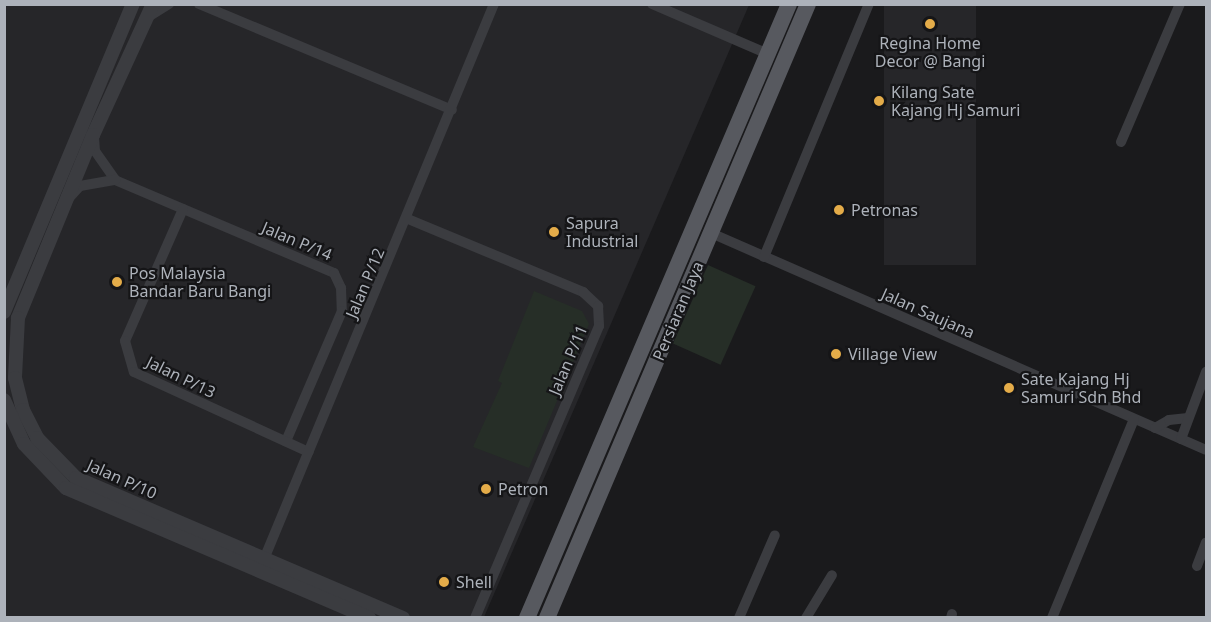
<!DOCTYPE html>
<style>
body{margin:0}
#map{position:relative;width:1211px;height:622px;overflow:hidden;background:#1a1a1c;font-family:"Noto Sans",sans-serif}
div>[style]{position:absolute}
.built>*{inset:0;background:#262629;transform-origin:0 0}
.green>*{inset:0;background:#262e27;transform-origin:0 0}
.minor>*{height:10px;margin:-5px;padding:0 5px;transform-origin:5px;border-radius:5px;background:#3b3c40}
.tertiary>*{height:14px;margin:-7px;padding:0 7px;transform-origin:7px;border-radius:7px;background:#3b3c40}
.primary>*{height:16px;margin:-8px;padding:0 8px;transform-origin:8px;border-radius:8px;background:#57595f}
.dots>*{width:16px;height:16px;translate:-50% -50%;box-sizing:border-box;border:3px solid #151517;border-radius:50%}
span{translate:-50% -50%;white-space:nowrap;text-align:center;line-height:1.15;-webkit-text-stroke:4.5px #151517;paint-order:stroke}
.poi-label{font-size:16px;color:#adb2ba}
.left{translate:0 -50%;text-align:left}
.street-label{font-size:16px;color:#adb2ba}
.frame{position:absolute;inset:0;border:6px solid #adb2ba;pointer-events:none}
</style>
<div id="map">
<div class="built">
<i style="clip-path:polygon(4px 5px,749px 5px,484px 617px,5px 617px)"></i>
<i style="left:884px;top:5px;width:92px;height:260px"></i>
</div>
<div class="green">
<i style="left:708px;top:265px;width:52px;height:86px;rotate:24deg"></i>
<i style="clip-path:polygon(534px 291px,582px 311px,589px 324px,529px 468px,473px 447px,502px 383px,498px 381px)"></i>
</div>
<div class="minor">
<i style="left:199px;top:4px;width:274px;rotate:22.7deg"></i>
<i style="left:652px;top:4px;width:126px;rotate:23.3deg"></i>
<i style="left:148px;top:17px;width:25px;rotate:-32deg"></i>
<i style="left:94px;top:137px;width:14px;rotate:86deg"></i>
<i style="left:95px;top:151px;width:35px;rotate:55deg"></i>
<i style="left:115px;top:180px;width:238px;rotate:23deg"></i>
<i style="left:334px;top:273px;width:17px;rotate:65deg"></i>
<i style="left:341px;top:288px;width:23px;rotate:88deg"></i>
<i style="left:342px;top:311px;width:142px;rotate:113.3deg"></i>
<i style="left:1121px;top:142px;width:150px;rotate:-66.9deg"></i>
<i style="left:70px;top:197px;width:15px;rotate:-48deg"></i>
<i style="left:80px;top:186px;width:36px;rotate:-10deg"></i>
<i style="left:183px;top:209px;width:144px;rotate:113.7deg"></i>
<i style="left:125px;top:341px;width:32px;rotate:74deg"></i>
<i style="left:134px;top:372px;width:192px;rotate:24.6deg"></i>
<i style="left:408px;top:219px;width:190px;rotate:22.6deg"></i>
<i style="left:583px;top:292px;width:21px;rotate:43deg"></i>
<i style="left:598px;top:306px;width:20px;rotate:87deg"></i>
<i style="left:599px;top:326px;width:317px;rotate:113deg"></i>
<i style="left:711px;top:233px;width:540px;rotate:23.67deg"></i>
<i style="left:764px;top:257px;width:274px;rotate:-67.5deg"></i>
<i style="left:1155px;top:428px;width:16px;rotate:-30deg"></i>
<i style="left:1169px;top:420px;width:19px;rotate:-6deg"></i>
<i style="left:1181px;top:439px;width:72px;rotate:-69.5deg"></i>
<i style="left:262px;top:564px;width:606px;rotate:-67.5deg"></i>
<i style="left:1197px;top:566px;width:25px;rotate:-69deg"></i>
<i style="left:739px;top:618px;width:90px;rotate:-66.6deg"></i>
<i style="left:806px;top:618px;width:50px;rotate:-58.8deg"></i>
<i style="left:951px;top:618px;width:4px;rotate:-76deg"></i>
<i style="left:1052px;top:618px;width:215px;rotate:-67.6deg"></i>
</div>
<div class="tertiary">
<i style="left:153px;top:4px;width:144px;rotate:114.6deg"></i>
<i style="left:93px;top:135px;width:198px;rotate:112.3deg"></i>
<i style="left:18px;top:318px;width:60px;rotate:92.9deg"></i>
<i style="left:15px;top:378px;width:33px;rotate:76deg"></i>
<i style="left:23px;top:410px;width:31px;rotate:63deg"></i>
<i style="left:37px;top:438px;width:56px;rotate:45.7deg"></i>
<i style="left:76px;top:478px;width:356px;rotate:23.2deg"></i>
<i style="left:4px;top:312px;width:334px;rotate:-67.3deg"></i>
<i style="left:4px;top:400px;width:48px;rotate:65.6deg"></i>
<i style="left:24px;top:444px;width:61px;rotate:46.3deg"></i>
<i style="left:66px;top:488px;width:330px;rotate:23.2deg"></i>
</div>
<div class="primary">
<i style="left:527px;top:618px;width:668px;rotate:-66.89deg"></i>
<i style="left:547px;top:618px;width:667px;rotate:-66.97deg"></i>
</div>
<div class="dots">
<i style="left:930px;top:24px;background:#e4ac49"></i>
<i style="left:879px;top:101px;background:#e4ac49"></i>
<i style="left:839px;top:210px;background:#e4ac49"></i>
<i style="left:554px;top:232px;background:#e4ac49"></i>
<i style="left:117px;top:282px;background:#e4ac49"></i>
<i style="left:836px;top:354px;background:#e4ac49"></i>
<i style="left:1009px;top:388px;background:#e4ac49"></i>
<i style="left:486px;top:489px;background:#e4ac49"></i>
<i style="left:444px;top:582px;background:#e4ac49"></i>
</div>
<div class="poi-label">
<span style="left:930px;top:52px">Regina Home<br>Decor @ Bangi</span>
<span class="left" style="left:891px;top:101px">Kilang Sate<br>Kajang Hj Samuri</span>
<span class="left" style="left:851px;top:210px">Petronas</span>
<span class="left" style="left:566px;top:232px">Sapura<br>Industrial</span>
<span class="left" style="left:129px;top:282px">Pos Malaysia<br>Bandar Baru Bangi</span>
<span class="left" style="left:848px;top:354px">Village View</span>
<span class="left" style="left:1021px;top:388px">Sate Kajang Hj<br>Samuri Sdn Bhd</span>
<span class="left" style="left:498px;top:489px">Petron</span>
<span class="left" style="left:456px;top:582px">Shell</span>
</div>
<div class="street-label">
<span style="left:297px;top:241px;rotate:23deg">Jalan P/14</span>
<span style="left:365px;top:283px;rotate:-67deg">Jalan P/12</span>
<span style="left:678px;top:311px;rotate:-67deg">Persiaran Jaya</span>
<span style="left:928px;top:313px;rotate:24deg">Jalan Saujana</span>
<span style="left:568px;top:360px;rotate:-67deg">Jalan P/11</span>
<span style="left:181px;top:377px;rotate:26deg">Jalan P/13</span>
<span style="left:122px;top:479px;rotate:24deg">Jalan P/10</span>
</div>
<div class="frame"></div>
</div>
